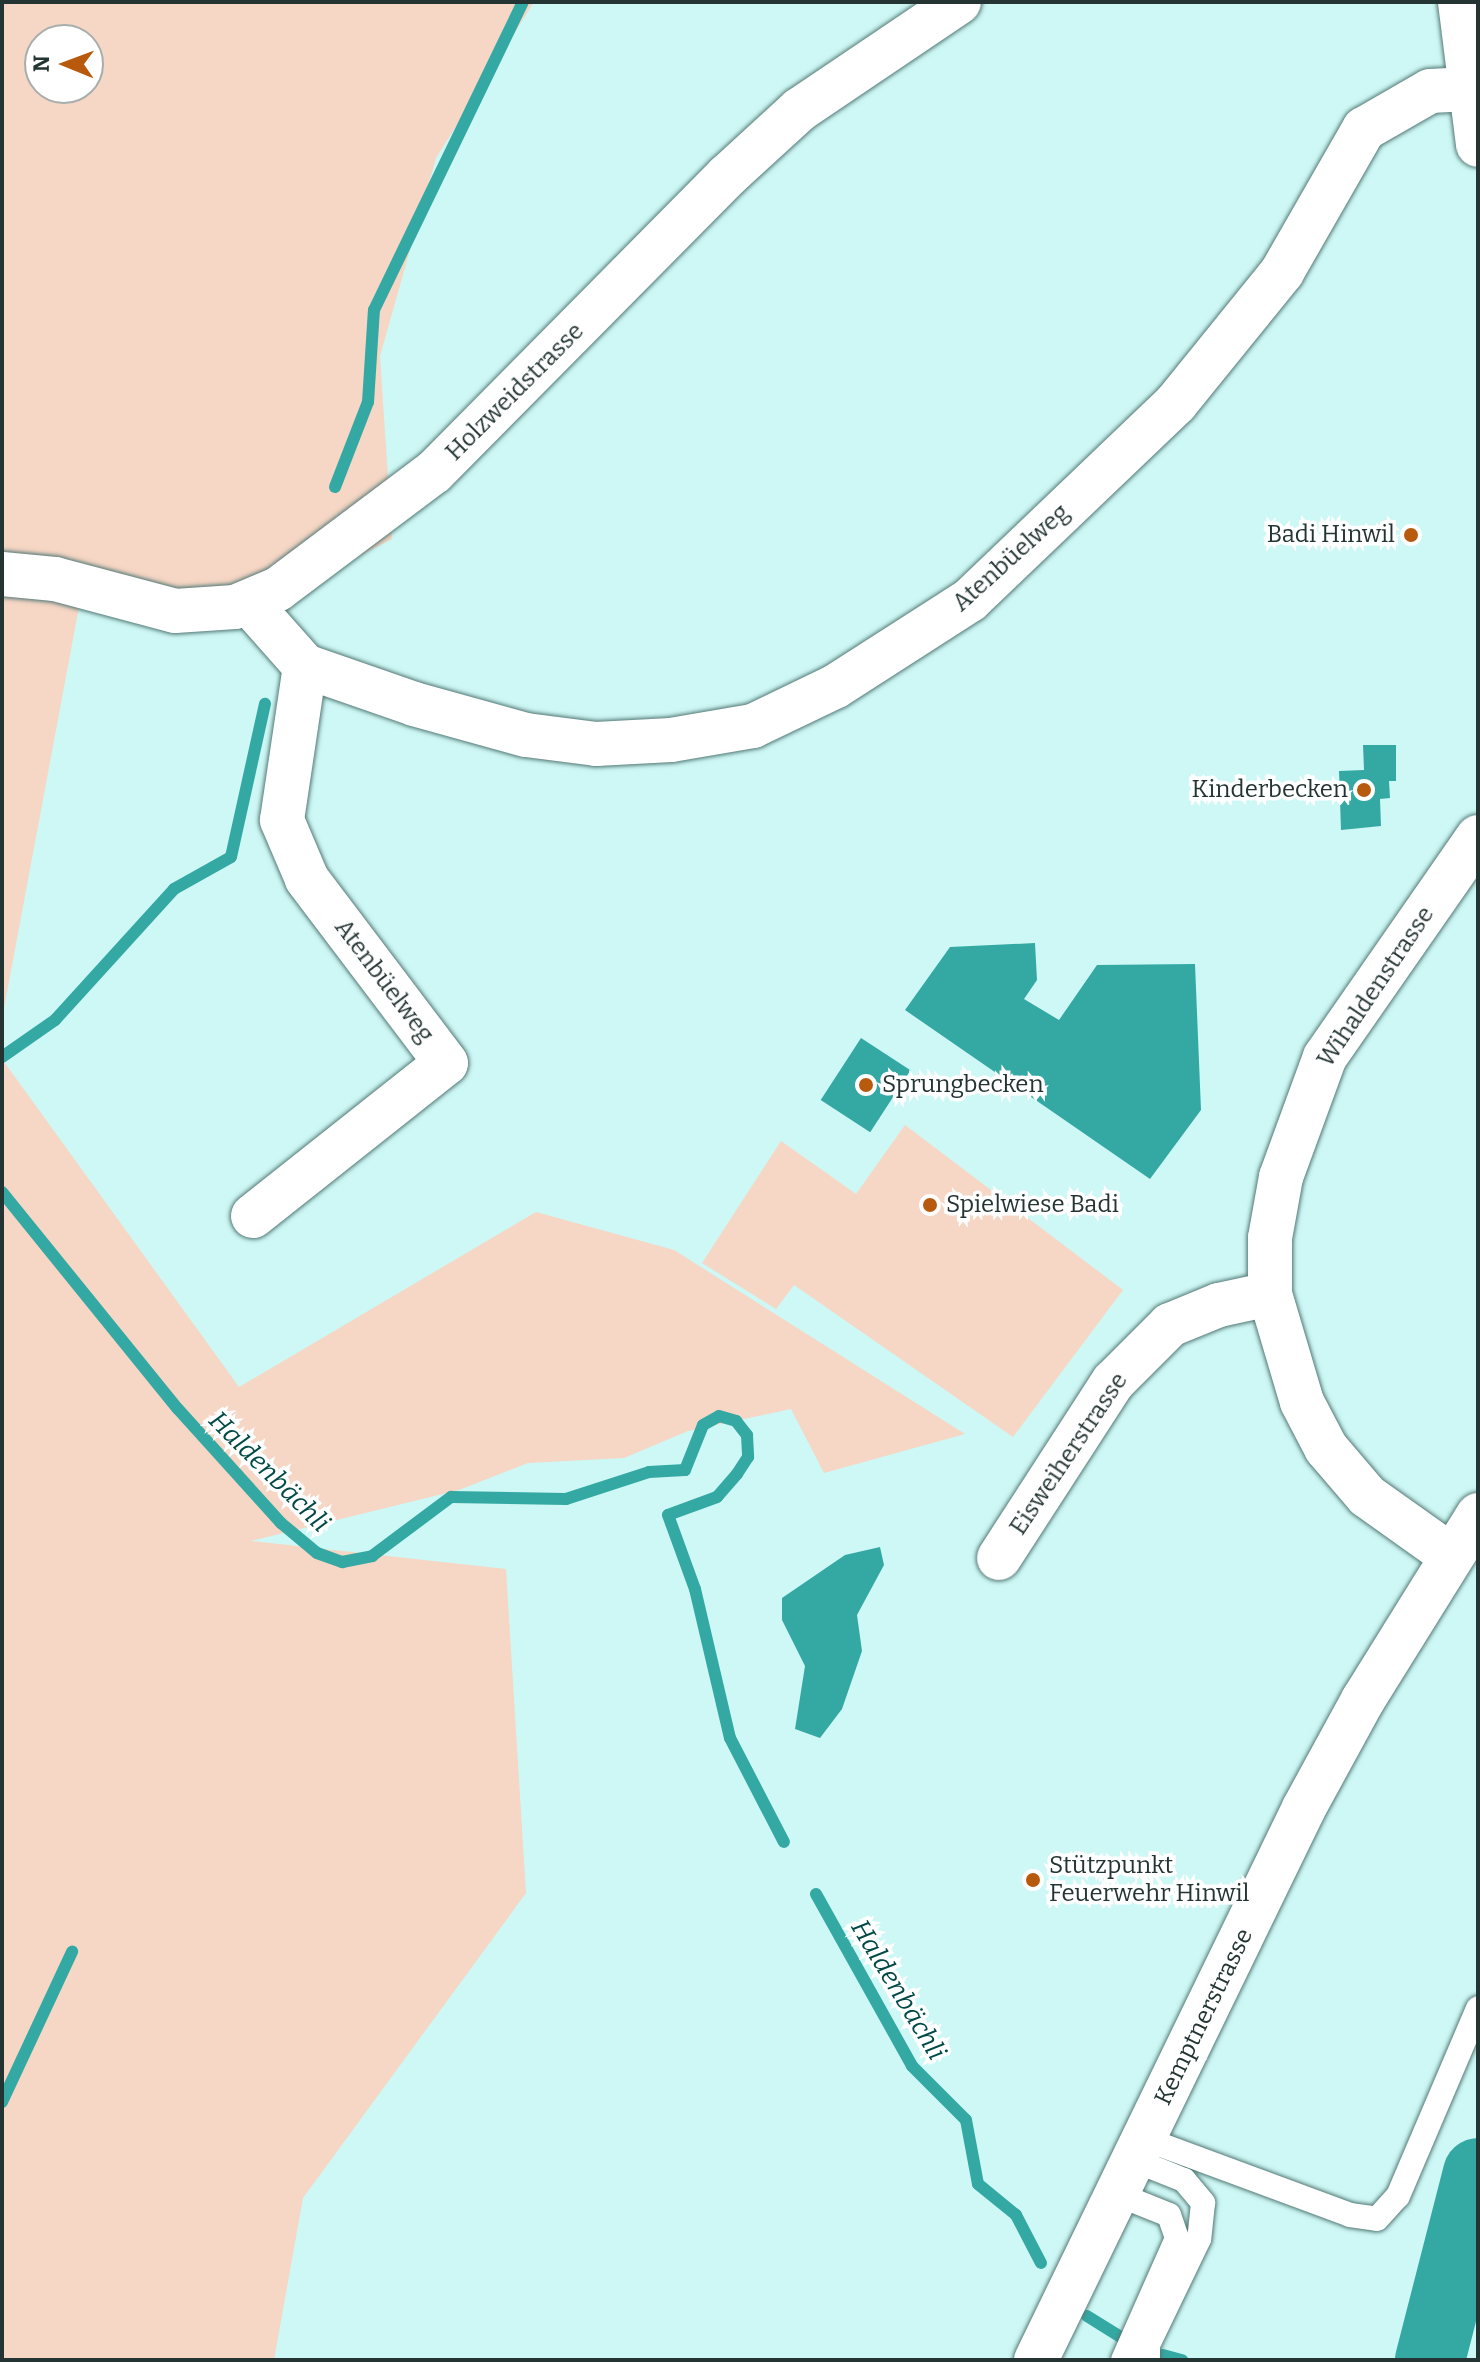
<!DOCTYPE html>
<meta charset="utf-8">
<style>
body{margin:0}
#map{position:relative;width:1480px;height:2362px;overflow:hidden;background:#cef8f5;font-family:Bitter,serif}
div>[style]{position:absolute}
.green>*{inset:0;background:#f6d6c4}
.water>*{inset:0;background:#34a9a4;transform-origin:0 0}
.stream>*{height:12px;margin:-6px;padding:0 6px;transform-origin:6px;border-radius:6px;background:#34a9a4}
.river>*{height:70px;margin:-35px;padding:0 35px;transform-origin:35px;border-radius:35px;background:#34a9a4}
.roads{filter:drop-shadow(0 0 2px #537976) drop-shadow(0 0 2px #537976)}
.service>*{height:24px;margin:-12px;padding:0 12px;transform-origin:12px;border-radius:12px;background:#fff}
.minor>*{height:44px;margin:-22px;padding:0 22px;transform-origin:22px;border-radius:22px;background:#fff}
.tertiary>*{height:44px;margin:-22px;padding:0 22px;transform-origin:22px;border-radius:22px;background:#fff}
.dots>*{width:22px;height:22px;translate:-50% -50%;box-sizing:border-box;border:4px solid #fff;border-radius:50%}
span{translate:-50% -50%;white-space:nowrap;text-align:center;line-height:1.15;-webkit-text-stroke:7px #fff;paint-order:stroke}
.street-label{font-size:24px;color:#233433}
.poi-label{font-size:24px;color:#233433}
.right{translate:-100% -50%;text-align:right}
.left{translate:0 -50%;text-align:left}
.water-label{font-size:26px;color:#014946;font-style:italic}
.frame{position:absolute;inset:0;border:4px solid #233433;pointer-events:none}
.north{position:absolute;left:24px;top:24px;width:80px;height:80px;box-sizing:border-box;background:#fff;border:2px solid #a7aead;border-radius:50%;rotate:271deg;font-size:22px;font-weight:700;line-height:32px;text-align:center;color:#233433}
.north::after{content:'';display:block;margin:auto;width:28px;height:36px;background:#b85a0d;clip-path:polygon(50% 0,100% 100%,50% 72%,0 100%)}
</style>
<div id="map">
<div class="green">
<i style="clip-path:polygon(evenodd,2px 2px,534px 2px,436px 158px,380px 356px,392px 539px,231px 623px,79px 607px,2px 1019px,2px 2px,40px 40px,88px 40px,88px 88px,40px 88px,40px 40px)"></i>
<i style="clip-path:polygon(2px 1059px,239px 1387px,536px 1212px,674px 1250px,965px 1434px,824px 1473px,791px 1409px,688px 1431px,624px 1458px,528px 1463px,459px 1490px,251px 1541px,506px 1569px,526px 1893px,303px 2198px,274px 2360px,2px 2360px)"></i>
<i style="clip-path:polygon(905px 1125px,1123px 1290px,1013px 1437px,794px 1285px,776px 1309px,702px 1263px,781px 1141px,856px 1194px)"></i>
</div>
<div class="water">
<i style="clip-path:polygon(1363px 745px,1396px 745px,1396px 781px,1389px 781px,1390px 798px,1380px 799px,1381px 826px,1341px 830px,1339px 771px,1364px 770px)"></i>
<i style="clip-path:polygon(1035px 943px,1037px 980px,1024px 999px,1059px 1020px,1097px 965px,1195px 964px,1201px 1110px,1150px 1179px,905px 1010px,950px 947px)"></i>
<i style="left:861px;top:1038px;width:59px;height:74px;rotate:33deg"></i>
<i style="clip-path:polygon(880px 1547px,884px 1565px,857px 1615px,862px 1651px,842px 1709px,820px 1738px,795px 1729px,805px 1666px,782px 1620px,782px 1598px,845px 1555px)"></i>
</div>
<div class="stream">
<i style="left:335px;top:487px;width:91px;rotate:-68.8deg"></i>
<i style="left:368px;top:402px;width:92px;rotate:-86.3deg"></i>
<i style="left:374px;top:310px;width:342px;rotate:-64.2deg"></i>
<i style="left:2px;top:1057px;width:65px;rotate:-34.9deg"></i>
<i style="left:55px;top:1020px;width:177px;rotate:-47.7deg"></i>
<i style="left:174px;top:889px;width:65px;rotate:-29.3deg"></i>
<i style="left:231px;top:857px;width:157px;rotate:-77.5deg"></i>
<i style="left:2px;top:1192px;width:279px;rotate:51deg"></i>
<i style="left:178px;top:1409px;width:154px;rotate:47.9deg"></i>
<i style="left:281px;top:1523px;width:47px;rotate:39.8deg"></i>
<i style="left:317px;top:1553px;width:27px;rotate:20deg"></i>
<i style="left:342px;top:1562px;width:31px;rotate:-11deg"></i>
<i style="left:372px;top:1556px;width:99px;rotate:-36.8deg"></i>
<i style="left:451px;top:1497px;width:115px;rotate:1deg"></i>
<i style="left:566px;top:1499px;width:87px;rotate:-18deg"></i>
<i style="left:649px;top:1472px;width:36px;rotate:-3deg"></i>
<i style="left:685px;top:1470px;width:48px;rotate:-68.2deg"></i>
<i style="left:703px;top:1425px;width:18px;rotate:-29deg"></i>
<i style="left:719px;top:1416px;width:18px;rotate:16deg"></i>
<i style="left:736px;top:1421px;width:18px;rotate:52deg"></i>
<i style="left:747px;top:1435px;width:22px;rotate:87deg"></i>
<i style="left:748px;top:1457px;width:20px;rotate:123deg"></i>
<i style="left:737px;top:1474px;width:30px;rotate:131deg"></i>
<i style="left:717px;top:1497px;width:52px;rotate:159.8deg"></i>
<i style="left:668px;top:1515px;width:79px;rotate:70deg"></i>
<i style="left:695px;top:1589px;width:153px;rotate:76.8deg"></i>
<i style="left:730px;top:1738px;width:117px;rotate:62.6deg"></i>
<i style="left:816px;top:1894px;width:197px;rotate:60.8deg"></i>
<i style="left:912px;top:2066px;width:76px;rotate:45deg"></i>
<i style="left:966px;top:2120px;width:65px;rotate:79.4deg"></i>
<i style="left:978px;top:2184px;width:49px;rotate:39.2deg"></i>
<i style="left:1016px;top:2215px;width:54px;rotate:62.5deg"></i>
<i style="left:2px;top:2102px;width:166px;rotate:-65deg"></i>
<i style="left:1087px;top:2316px;width:40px;rotate:32deg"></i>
<i style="left:1163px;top:2355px;width:20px;rotate:15deg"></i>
</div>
<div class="river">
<i style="left:1430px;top:2360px;width:193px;rotate:-75.6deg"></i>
</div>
<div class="roads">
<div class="service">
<i style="left:1145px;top:2139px;width:219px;rotate:20.3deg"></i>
<i style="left:1350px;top:2215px;width:27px;rotate:8deg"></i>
<i style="left:1377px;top:2219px;width:31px;rotate:-48deg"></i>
<i style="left:1398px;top:2196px;width:204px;rotate:-66.9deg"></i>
<i style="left:1134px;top:2160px;width:54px;rotate:21.8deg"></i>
<i style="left:1184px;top:2180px;width:30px;rotate:50deg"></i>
<i style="left:1203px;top:2203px;width:36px;rotate:96deg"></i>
<i style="left:1199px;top:2239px;width:118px;rotate:115.7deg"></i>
<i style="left:1148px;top:2345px;width:15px;rotate:90deg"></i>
<i style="left:1117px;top:2194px;width:56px;rotate:22deg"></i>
<i style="left:1169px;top:2215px;width:24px;rotate:71deg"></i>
<i style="left:1177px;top:2238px;width:133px;rotate:113.9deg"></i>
</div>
<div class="minor">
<i style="left:1460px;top:2px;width:144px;rotate:82.8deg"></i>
<i style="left:2px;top:574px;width:53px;rotate:5.4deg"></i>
<i style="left:55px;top:579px;width:124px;rotate:14.9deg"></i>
<i style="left:175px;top:611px;width:60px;rotate:-3.8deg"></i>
<i style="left:235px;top:607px;width:47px;rotate:-22.7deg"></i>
<i style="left:278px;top:589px;width:195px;rotate:-36.9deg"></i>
<i style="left:434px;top:472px;width:416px;rotate:-45.3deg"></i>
<i style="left:727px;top:176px;width:98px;rotate:-42.5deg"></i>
<i style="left:799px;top:110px;width:193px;rotate:-34deg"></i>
<i style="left:249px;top:603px;width:84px;rotate:48.4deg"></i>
<i style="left:305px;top:666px;width:115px;rotate:19.2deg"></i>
<i style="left:414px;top:704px;width:116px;rotate:15.5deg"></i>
<i style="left:526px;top:735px;width:71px;rotate:7.3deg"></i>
<i style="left:596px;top:744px;width:75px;rotate:-3.1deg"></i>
<i style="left:671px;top:740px;width:83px;rotate:-9.7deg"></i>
<i style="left:753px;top:726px;width:92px;rotate:-25.7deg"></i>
<i style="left:836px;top:686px;width:159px;rotate:-32.7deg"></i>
<i style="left:970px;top:600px;width:285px;rotate:-43.7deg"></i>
<i style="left:1176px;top:403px;width:169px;rotate:-51deg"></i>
<i style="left:1282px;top:272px;width:165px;rotate:-60.2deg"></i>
<i style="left:1364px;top:129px;width:76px;rotate:-29.9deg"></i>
<i style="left:1430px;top:91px;width:39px;rotate:-3deg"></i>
<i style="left:253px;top:1216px;width:246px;rotate:-38.4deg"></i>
<i style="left:446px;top:1063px;width:231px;rotate:-127.1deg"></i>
<i style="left:307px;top:879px;width:64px;rotate:-113deg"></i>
<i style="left:282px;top:820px;width:156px;rotate:-81.5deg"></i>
<i style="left:1450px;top:1555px;width:102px;rotate:-144.6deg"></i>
<i style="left:1367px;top:1496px;width:63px;rotate:-130.5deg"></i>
<i style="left:1326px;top:1448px;width:52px;rotate:-117.6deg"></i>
<i style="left:1302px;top:1402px;width:113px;rotate:-106.5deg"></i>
<i style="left:1270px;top:1294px;width:56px;rotate:-90deg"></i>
<i style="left:1270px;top:1238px;width:62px;rotate:-79.8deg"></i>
<i style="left:1281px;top:1177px;width:128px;rotate:-69.9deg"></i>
<i style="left:1325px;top:1057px;width:268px;rotate:-55.2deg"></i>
<i style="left:999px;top:1558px;width:210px;rotate:-57.1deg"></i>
<i style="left:1113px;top:1382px;width:81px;rotate:-45deg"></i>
<i style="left:1170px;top:1325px;width:53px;rotate:-22.2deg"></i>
<i style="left:1219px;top:1305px;width:52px;rotate:-12.2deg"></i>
</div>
<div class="tertiary">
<i style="left:1036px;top:2360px;width:614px;rotate:-64.1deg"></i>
<i style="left:1304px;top:1808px;width:123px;rotate:-61.4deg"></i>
<i style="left:1363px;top:1700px;width:218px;rotate:-58.1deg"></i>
</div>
</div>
<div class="dots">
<i style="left:1411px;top:535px;background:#b85a0d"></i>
<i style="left:1364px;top:790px;background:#b85a0d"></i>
<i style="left:866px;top:1085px;background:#b85a0d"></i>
<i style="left:930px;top:1205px;background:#b85a0d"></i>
<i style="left:1033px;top:1880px;background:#b85a0d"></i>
</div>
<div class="street-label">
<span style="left:515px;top:392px;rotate:-45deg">Holzweidstrasse</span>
<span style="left:1011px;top:558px;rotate:-42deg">Atenbüelweg</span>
<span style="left:384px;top:981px;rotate:53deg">Atenbüelweg</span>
<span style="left:1376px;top:987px;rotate:-56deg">Wihaldenstrasse</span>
<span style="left:1069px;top:1454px;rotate:-56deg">Eisweiherstrasse</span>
<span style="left:1204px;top:2017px;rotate:-64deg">Kemptnerstrasse</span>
</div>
<div class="poi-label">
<span class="right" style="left:1395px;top:535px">Badi Hinwil</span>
<span class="right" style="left:1348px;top:790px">Kinderbecken</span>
<span class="left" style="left:882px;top:1085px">Sprungbecken</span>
<span class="left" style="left:946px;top:1205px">Spielwiese Badi</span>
<span class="left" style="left:1049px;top:1880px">Stützpunkt<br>Feuerwehr Hinwil</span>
</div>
<div class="water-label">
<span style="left:269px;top:1472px;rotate:45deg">Haldenbächli</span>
<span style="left:898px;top:1990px;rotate:59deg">Haldenbächli</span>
</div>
<div class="frame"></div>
<div class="north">N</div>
</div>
